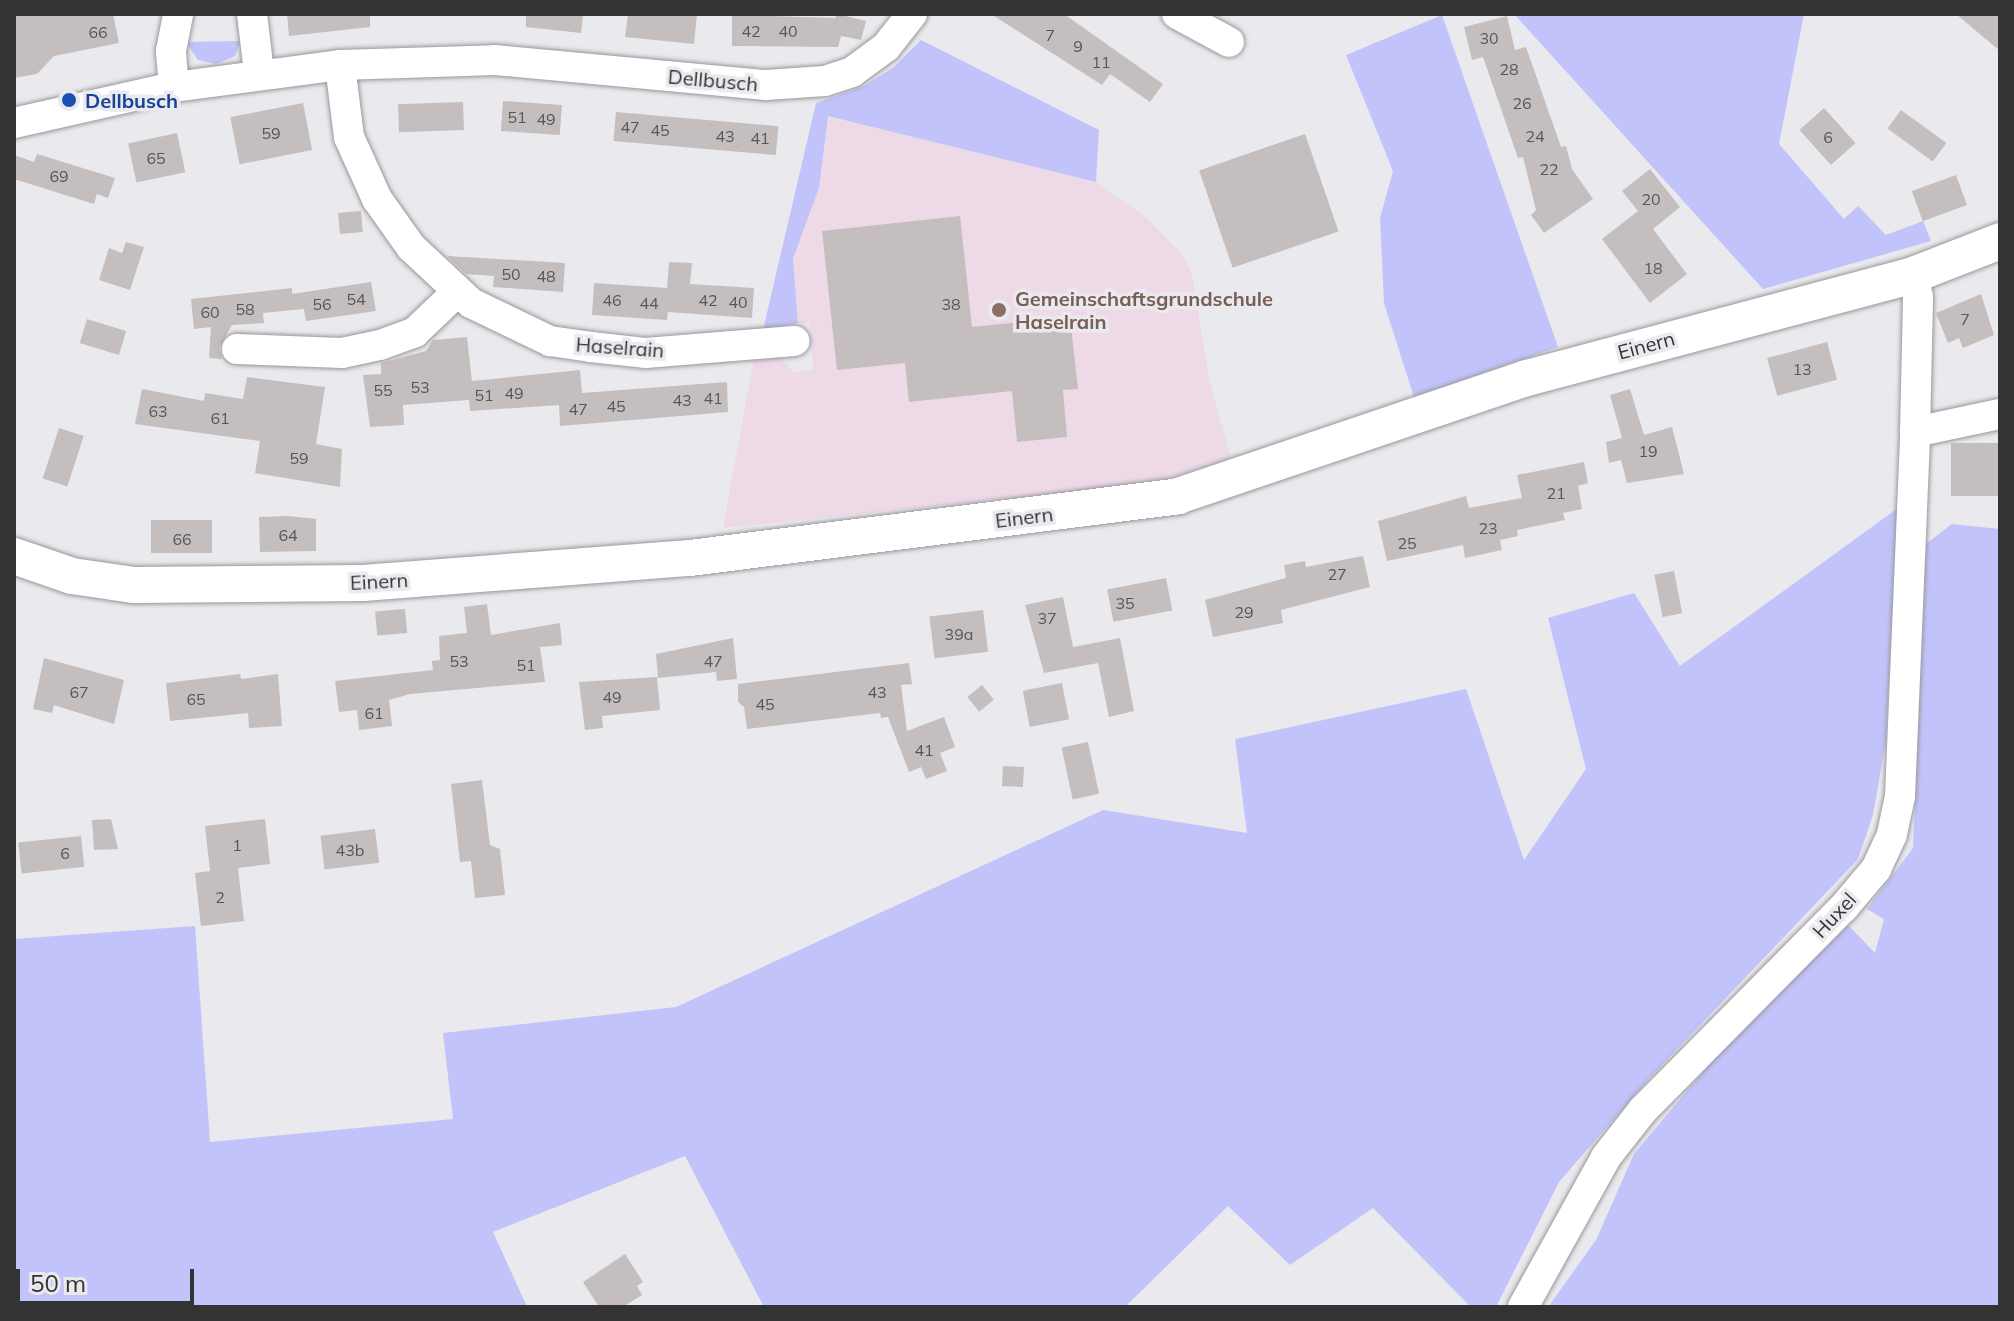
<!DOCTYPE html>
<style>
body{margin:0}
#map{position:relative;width:2014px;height:1321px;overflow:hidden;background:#e9e9ee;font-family:Mulish,sans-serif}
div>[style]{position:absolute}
.education>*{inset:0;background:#eed9e7}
.green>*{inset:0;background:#c2c3fa}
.building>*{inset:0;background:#c4bfbe;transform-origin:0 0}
.roads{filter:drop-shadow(0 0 2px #98989c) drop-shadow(0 0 2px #98989c)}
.minor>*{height:30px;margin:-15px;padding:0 15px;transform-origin:15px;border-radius:15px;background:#fff}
.major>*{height:36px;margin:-18px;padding:0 18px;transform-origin:18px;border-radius:18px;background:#fff}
.dots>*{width:22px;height:22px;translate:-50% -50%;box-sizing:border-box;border:4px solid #e9e9ee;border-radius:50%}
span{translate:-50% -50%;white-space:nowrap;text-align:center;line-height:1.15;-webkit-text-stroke:7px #e9e9ee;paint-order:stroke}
.number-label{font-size:16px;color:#575656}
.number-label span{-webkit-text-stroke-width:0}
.street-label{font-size:20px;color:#333334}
.transit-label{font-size:20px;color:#164399;font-weight:700}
.left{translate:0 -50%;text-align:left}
.education-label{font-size:20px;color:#785e54;font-weight:700}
.frame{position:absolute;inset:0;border:16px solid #333334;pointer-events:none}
.scale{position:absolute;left:16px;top:1269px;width:178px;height:36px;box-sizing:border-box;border:4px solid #333334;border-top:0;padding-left:10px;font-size:24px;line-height:28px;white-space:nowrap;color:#333334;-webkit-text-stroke:6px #e9e9ee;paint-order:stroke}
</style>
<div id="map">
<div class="education">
<i style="clip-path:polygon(828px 116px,1096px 182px,1147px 218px,1181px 253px,1192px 274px,1209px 379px,1231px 459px,1164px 479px,1103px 488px,723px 528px,754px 358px,778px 355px,793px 372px,813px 370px,810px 323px,798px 323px,793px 259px,819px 188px)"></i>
</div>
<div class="green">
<i style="clip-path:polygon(1514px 14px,1804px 14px,1779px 144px,1844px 219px,1858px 206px,1886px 235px,1923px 221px,1931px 241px,1763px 289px)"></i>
<i style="clip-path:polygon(1442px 15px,1558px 347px,1414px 397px,1384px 303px,1380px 218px,1393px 171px,1346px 55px)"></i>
<i style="clip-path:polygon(921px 40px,1099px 130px,1096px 182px,828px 116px,819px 188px,793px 259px,798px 323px,763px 330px,816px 103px,864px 86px,894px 67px)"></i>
<i style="clip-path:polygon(241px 41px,235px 56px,216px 64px,198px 60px,186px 42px)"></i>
<i style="clip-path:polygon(1898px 508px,1886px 741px,1873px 815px,1858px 859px,1647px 1081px,1559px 1182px,1496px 1307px,1471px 1307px,1373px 1208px,1290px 1265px,1228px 1206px,1125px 1307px,764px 1307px,685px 1156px,493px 1232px,527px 1307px,14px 1307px,14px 939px,195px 926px,210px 1142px,453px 1119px,443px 1033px,676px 1007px,1103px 810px,1247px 833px,1235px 739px,1466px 689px,1524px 860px,1586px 769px,1548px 618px,1634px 593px,1680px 666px)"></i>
<i style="clip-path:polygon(1952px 524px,2000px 529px,2000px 1307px,1548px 1307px,1596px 1240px,1634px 1154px,1718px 1054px,1848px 925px,1875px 953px,1884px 919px,1867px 909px,1913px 848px,1926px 544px)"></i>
</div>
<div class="building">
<i style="clip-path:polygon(14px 14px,113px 14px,119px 43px,54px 56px,37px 74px,14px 78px)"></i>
<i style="clip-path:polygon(287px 14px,370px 14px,370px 27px,289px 36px)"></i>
<i style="clip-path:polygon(526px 14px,583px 14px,581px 33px,526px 27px)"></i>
<i style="clip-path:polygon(628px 14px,697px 14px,694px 44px,625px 37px)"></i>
<i style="clip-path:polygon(837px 14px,866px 21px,861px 40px,841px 36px,838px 47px,732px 46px,732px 15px,835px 18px)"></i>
<i style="clip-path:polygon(991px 14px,1064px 14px,1163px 84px,1150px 102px,1110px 74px,1102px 85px)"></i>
<i style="clip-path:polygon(1956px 14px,2000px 14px,2000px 51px)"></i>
<i style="clip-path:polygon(1507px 16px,1515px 50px,1526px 47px,1561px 147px,1566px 146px,1572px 169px,1593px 199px,1544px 233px,1531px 215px,1536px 210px,1523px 157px,1518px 158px,1483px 57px,1472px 60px,1464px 27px)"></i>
<i style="left:503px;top:101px;width:59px;height:30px;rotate:4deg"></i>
<i style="left:463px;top:102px;width:28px;height:65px;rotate:88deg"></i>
<i style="left:303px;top:103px;width:48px;height:74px;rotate:79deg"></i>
<i style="left:1824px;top:108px;width:47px;height:33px;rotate:48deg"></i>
<i style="left:1901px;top:110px;width:56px;height:23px;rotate:36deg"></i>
<i style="left:616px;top:112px;width:163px;height:29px;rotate:5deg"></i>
<i style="left:177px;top:133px;width:40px;height:50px;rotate:78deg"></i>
<i style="left:1305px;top:134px;width:103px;height:112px;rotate:71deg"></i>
<i style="clip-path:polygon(37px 154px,115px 178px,108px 198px,97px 194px,94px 204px,14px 179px,14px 155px,34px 162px)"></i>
<i style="clip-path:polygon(1650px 169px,1680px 207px,1653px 229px,1687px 274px,1650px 303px,1602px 239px,1638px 211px,1622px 191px)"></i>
<i style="left:1956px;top:175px;width:32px;height:47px;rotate:70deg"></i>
<i style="left:361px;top:211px;width:21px;height:23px;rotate:85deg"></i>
<i style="clip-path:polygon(960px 216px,972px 327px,1070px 317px,1078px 389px,1063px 390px,1067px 437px,1017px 442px,1012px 391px,909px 402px,905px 363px,837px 370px,822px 231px)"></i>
<i style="clip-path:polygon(126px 242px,144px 247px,130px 290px,99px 280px,109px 248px,122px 253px)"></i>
<i style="clip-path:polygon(447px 256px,565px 263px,563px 292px,493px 287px,494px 276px,466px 274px)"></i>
<i style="clip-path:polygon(669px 262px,692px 263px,690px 284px,754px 288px,752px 318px,668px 312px,667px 320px,592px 315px,594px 283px,667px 288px)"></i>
<i style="clip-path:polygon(371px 282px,376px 311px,306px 321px,304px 309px,263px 313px,264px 323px,232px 325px,219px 348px,222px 359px,209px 358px,211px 327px,194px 329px,191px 299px,292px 288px,292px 294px)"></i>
<i style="clip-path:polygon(1981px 294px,1994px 335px,1963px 348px,1959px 338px,1948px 343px,1936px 313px)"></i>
<i style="left:87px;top:319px;width:41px;height:25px;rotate:17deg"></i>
<i style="clip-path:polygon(467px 337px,472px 381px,580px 370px,582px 393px,727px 382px,728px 412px,560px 426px,559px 405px,470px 411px,469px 400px,403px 405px,404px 425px,370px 427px,363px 375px,381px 374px,381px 363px,426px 351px,433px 340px)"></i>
<i style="left:1827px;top:342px;width:39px;height:62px;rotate:75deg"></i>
<i style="clip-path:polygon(247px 377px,325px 387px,316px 444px,342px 449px,340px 487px,255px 473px,260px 441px,135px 424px,142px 389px,204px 401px,205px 393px,243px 399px)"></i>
<i style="clip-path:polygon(1630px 389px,1644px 435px,1672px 427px,1684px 474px,1627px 483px,1621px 460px,1609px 463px,1606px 442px,1622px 438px,1610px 395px)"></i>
<i style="left:59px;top:428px;width:26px;height:53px;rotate:18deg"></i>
<i style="left:1951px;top:443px;width:49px;height:53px"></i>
<i style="clip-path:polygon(1584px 462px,1588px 483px,1578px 486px,1582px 509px,1563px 513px,1565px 520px,1517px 530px,1518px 536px,1500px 540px,1502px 550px,1465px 558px,1463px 545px,1387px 561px,1378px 521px,1466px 496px,1469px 508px,1522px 498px,1517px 475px)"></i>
<i style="clip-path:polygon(288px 516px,316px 519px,316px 551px,260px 552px,259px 517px)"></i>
<i style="left:212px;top:520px;width:33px;height:61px;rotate:90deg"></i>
<i style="clip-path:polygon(1363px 556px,1370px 587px,1281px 610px,1283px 623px,1213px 637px,1205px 600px,1286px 578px,1284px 565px,1305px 561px,1306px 567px)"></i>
<i style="left:1674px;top:571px;width:43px;height:20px;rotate:79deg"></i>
<i style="left:1166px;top:578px;width:33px;height:60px;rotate:79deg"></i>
<i style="clip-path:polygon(1063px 597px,1073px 647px,1120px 638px,1134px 711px,1109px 717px,1098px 663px,1044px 673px,1025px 605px)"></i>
<i style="clip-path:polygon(487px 604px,491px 635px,560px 623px,562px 645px,540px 647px,545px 682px,410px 694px,389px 700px,392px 726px,359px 730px,357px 710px,339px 712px,335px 681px,433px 670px,432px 661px,440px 660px,439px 636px,467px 633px,464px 607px)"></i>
<i style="left:405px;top:609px;width:24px;height:30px;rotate:85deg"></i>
<i style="left:983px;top:610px;width:42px;height:54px;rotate:83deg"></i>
<i style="clip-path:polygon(733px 638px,737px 679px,717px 681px,716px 672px,658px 678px,656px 654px)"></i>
<i style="clip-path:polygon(44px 658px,124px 680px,114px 724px,54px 705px,52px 713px,33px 709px)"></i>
<i style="clip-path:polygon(909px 663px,912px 684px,901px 685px,907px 731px,944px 717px,955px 747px,940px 753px,947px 771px,926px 779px,921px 767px,909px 772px,888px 717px,881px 718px,880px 713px,747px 729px,744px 707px,738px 702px,738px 684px)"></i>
<i style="clip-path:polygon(240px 674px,241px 679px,278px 674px,282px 726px,249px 728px,248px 713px,170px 721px,166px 683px)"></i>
<i style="clip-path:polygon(657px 677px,660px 710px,602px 716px,603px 728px,585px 730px,579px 682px)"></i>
<i style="left:1062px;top:683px;width:37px;height:40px;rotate:79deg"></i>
<i style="left:982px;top:685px;width:19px;height:19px;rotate:51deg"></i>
<i style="left:1088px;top:742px;width:53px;height:27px;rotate:78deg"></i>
<i style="left:1003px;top:766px;width:21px;height:20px;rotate:3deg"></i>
<i style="clip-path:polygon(482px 780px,490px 845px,500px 849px,505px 895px,475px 898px,471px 861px,460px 862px,451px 784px)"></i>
<i style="clip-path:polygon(111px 819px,118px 849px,94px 850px,92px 820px)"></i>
<i style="clip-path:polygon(265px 819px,270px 864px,238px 868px,244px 921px,201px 926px,195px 873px,210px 871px,205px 826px)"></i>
<i style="left:375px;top:829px;width:34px;height:55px;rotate:83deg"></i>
<i style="left:81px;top:836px;width:31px;height:63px;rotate:84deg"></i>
<i style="clip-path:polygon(625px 1254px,643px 1282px,637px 1286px,642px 1295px,623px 1307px,599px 1307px,583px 1282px)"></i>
</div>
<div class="roads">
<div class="minor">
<i style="left:252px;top:14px;width:59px;rotate:83.2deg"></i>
<i style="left:1177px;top:14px;width:59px;rotate:28.3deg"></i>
<i style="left:340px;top:65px;width:73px;rotate:82.9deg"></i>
<i style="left:349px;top:137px;width:68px;rotate:65.7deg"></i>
<i style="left:377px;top:199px;width:59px;rotate:54.7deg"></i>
<i style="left:411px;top:247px;width:82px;rotate:43deg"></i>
<i style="left:471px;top:303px;width:88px;rotate:25.7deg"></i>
<i style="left:550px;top:341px;width:41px;rotate:8.3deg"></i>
<i style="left:591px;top:347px;width:54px;rotate:6.3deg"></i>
<i style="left:645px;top:353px;width:150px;rotate:-4.6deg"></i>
<i style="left:174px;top:87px;width:36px;rotate:-95deg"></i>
<i style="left:171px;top:51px;width:38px;rotate:-79deg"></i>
<i style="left:14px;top:123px;width:164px;rotate:-12.7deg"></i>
<i style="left:174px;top:87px;width:167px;rotate:-7.5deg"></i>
<i style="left:340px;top:65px;width:155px;rotate:-1.8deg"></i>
<i style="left:495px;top:60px;width:272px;rotate:5.3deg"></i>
<i style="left:766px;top:85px;width:59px;rotate:-3.9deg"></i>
<i style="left:825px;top:81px;width:28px;rotate:-18deg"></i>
<i style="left:852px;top:72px;width:42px;rotate:-36.3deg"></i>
<i style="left:886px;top:47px;width:42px;rotate:-51.8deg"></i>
<i style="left:237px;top:349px;width:105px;rotate:2.2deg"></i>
<i style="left:342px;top:353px;width:39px;rotate:-12deg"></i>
<i style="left:380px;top:345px;width:37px;rotate:-20deg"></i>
<i style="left:415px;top:332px;width:58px;rotate:-43.6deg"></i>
<i style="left:1915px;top:432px;width:87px;rotate:-12deg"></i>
<i style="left:1523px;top:1307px;width:171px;rotate:-61deg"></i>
<i style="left:1606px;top:1157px;width:60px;rotate:-51.8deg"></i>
<i style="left:1643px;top:1110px;width:286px;rotate:-45.3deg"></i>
<i style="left:1844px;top:907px;width:50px;rotate:-49.9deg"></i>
<i style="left:1876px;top:869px;width:38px;rotate:-65deg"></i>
<i style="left:1892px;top:834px;width:39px;rotate:-78deg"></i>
<i style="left:1900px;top:796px;width:364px;rotate:-87.6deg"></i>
<i style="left:1915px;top:432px;width:135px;rotate:-88.7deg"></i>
<i style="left:1918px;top:297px;width:23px;rotate:-103deg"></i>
</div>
<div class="major">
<i style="left:14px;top:556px;width:61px;rotate:19deg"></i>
<i style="left:72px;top:576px;width:63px;rotate:8.3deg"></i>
<i style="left:134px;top:585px;width:229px;rotate:-0.5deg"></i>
<i style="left:363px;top:583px;width:328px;rotate:-4.4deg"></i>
<i style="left:690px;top:558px;width:492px;rotate:-7.2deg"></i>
<i style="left:1178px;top:496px;width:368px;rotate:-18.7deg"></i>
<i style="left:1527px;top:378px;width:400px;rotate:-14.9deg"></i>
<i style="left:1913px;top:275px;width:93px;rotate:-21.3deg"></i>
</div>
</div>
<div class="dots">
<i style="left:69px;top:100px;background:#1a4fb4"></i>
<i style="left:999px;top:310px;background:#8d6e63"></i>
</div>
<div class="number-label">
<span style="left:751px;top:31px">42</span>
<span style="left:788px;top:31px">40</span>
<span style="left:98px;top:32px">66</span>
<span style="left:1050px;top:35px">7</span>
<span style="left:1489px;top:38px">30</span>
<span style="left:1078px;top:46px">9</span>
<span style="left:1101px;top:62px">11</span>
<span style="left:1509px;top:69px">28</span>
<span style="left:1522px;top:103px">26</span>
<span style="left:517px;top:117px">51</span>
<span style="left:546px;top:119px">49</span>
<span style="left:630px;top:127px">47</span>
<span style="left:660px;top:130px">45</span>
<span style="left:271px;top:133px">59</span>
<span style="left:725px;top:136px">43</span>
<span style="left:1535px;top:136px">24</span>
<span style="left:1828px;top:137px">6</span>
<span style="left:760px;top:138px">41</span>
<span style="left:156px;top:158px">65</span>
<span style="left:1549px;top:169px">22</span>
<span style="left:59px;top:176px">69</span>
<span style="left:1651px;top:199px">20</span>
<span style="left:1653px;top:268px">18</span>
<span style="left:511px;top:274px">50</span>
<span style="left:546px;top:276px">48</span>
<span style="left:356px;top:299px">54</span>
<span style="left:612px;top:300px">46</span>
<span style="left:708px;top:300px">42</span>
<span style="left:738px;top:302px">40</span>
<span style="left:649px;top:303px">44</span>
<span style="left:322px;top:304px">56</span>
<span style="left:951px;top:304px">38</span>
<span style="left:245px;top:309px">58</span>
<span style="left:210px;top:312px">60</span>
<span style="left:1965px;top:319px">7</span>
<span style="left:1802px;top:369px">13</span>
<span style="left:420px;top:387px">53</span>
<span style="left:383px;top:390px">55</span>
<span style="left:514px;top:393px">49</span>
<span style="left:484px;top:395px">51</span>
<span style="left:713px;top:398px">41</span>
<span style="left:682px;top:400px">43</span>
<span style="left:616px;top:406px">45</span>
<span style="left:578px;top:409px">47</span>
<span style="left:158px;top:411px">63</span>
<span style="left:220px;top:418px">61</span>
<span style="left:1648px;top:451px">19</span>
<span style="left:299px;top:458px">59</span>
<span style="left:1556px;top:493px">21</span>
<span style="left:1488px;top:528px">23</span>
<span style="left:288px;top:535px">64</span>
<span style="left:182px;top:539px">66</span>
<span style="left:1407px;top:543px">25</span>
<span style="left:1337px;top:574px">27</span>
<span style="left:1125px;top:603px">35</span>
<span style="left:1244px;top:612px">29</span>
<span style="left:1047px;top:618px">37</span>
<span style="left:959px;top:634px">39a</span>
<span style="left:459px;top:661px">53</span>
<span style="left:713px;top:661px">47</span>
<span style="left:526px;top:665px">51</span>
<span style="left:79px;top:692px">67</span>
<span style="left:877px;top:692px">43</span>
<span style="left:612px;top:697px">49</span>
<span style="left:196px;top:699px">65</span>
<span style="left:765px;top:704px">45</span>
<span style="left:374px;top:713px">61</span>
<span style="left:924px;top:750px">41</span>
<span style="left:237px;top:845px">1</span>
<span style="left:350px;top:850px">43b</span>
<span style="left:65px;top:853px">6</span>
<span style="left:220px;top:897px">2</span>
</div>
<div class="street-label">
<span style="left:713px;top:80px;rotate:5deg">Dellbusch</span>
<span style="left:1646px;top:345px;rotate:-15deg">Einern</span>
<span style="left:620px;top:347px;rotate:4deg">Haselrain</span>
<span style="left:1024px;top:517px;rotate:-7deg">Einern</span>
<span style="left:379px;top:581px;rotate:-3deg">Einern</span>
<span style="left:1834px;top:915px;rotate:-47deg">Huxel</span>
</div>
<div class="transit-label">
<span class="left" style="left:85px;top:100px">Dellbusch</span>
</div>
<div class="education-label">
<span class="left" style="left:1015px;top:310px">Gemeinschaftsgrundschule<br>Haselrain</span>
</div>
<div class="frame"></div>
<div class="scale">50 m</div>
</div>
